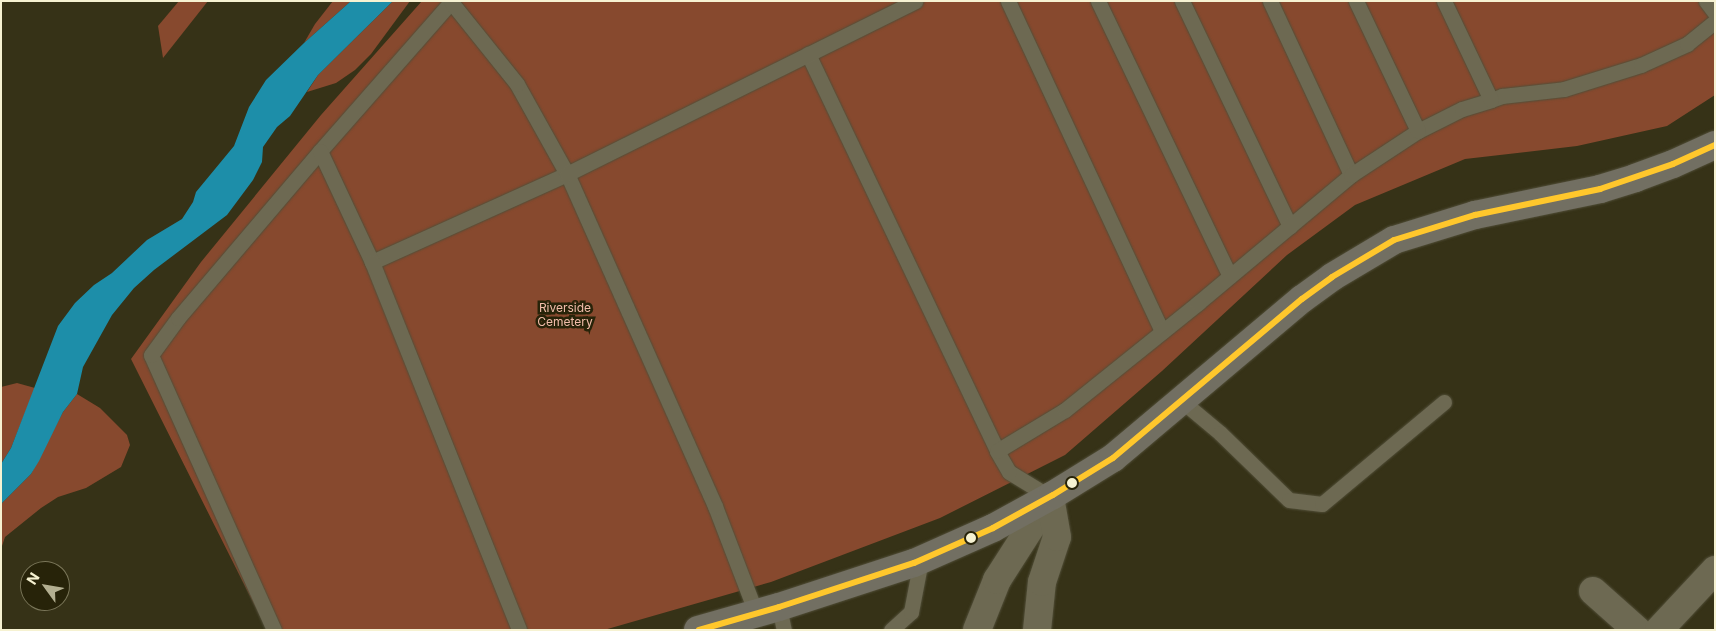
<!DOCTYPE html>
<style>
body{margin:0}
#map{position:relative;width:1716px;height:631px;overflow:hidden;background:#363217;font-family:Inter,sans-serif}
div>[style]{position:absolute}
.green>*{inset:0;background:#87492e}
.water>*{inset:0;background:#1d8ea9}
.roads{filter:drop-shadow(0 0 1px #514e38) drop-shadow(0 0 1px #514e38)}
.lane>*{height:15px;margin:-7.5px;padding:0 7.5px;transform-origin:7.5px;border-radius:7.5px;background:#6d6952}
.street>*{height:28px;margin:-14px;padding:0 14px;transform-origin:14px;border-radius:14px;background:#6d6952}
.primary>*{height:28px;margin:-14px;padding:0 14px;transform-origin:14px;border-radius:14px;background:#726f62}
.bus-1>*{height:6px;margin:-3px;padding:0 3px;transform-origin:3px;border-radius:3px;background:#ffc72c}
.dots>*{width:14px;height:14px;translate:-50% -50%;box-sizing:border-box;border:2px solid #272309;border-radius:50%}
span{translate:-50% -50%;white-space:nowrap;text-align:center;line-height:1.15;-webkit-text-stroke:5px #272309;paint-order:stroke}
.park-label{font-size:12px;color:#f2bdaa}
.frame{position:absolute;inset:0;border:2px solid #f6f2d2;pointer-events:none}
.north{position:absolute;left:20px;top:561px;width:50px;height:50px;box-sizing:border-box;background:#272309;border:1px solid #7a7659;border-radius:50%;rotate:302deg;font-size:14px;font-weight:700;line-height:20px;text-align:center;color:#f6f2d2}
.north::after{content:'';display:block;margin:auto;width:18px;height:22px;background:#b3af91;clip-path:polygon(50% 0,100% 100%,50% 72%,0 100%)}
</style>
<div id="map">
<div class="green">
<i style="clip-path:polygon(179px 1px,208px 1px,163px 58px,158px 26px)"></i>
<i style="clip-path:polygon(333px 1px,351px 1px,304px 43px,315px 24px)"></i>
<i style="clip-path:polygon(393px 1px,410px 1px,371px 54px,355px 70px,336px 83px,307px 92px,318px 75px)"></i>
<i style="clip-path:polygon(422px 1px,1715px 1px,1715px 95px,1667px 126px,1577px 146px,1465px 159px,1355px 205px,1287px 255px,1162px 371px,1065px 455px,940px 518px,771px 582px,604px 630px,267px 630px,131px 359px,201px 262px,321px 115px)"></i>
<i style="clip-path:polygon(17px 383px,35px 388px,11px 448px,1px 464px,1px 387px)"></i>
<i style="clip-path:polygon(77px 394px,100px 408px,127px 435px,130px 445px,121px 467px,86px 488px,58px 497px,41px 508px,5px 537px,1px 549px,1px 504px,31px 474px,63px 412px)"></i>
</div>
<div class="water">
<i style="clip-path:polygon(351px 1px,393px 1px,318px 75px,290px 116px,277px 127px,263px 147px,262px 162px,253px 180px,227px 215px,154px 270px,134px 288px,112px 315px,83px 367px,77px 394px,63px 412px,39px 461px,31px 474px,1px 504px,1px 464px,11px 448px,58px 326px,75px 303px,94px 285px,112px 273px,147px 240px,182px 219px,193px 202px,196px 192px,234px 146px,249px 107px,266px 80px,304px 43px)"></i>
</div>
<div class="roads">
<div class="lane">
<i style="left:1008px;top:1px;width:365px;rotate:65deg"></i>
<i style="left:1098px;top:1px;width:305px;rotate:64.4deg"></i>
<i style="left:1182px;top:1px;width:250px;rotate:64.4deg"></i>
<i style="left:1270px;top:1px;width:192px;rotate:65deg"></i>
<i style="left:1706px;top:1px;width:15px;rotate:53deg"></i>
<i style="left:808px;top:54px;width:440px;rotate:64.5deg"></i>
<i style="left:1491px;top:100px;width:12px;rotate:-20deg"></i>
<i style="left:1502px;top:96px;width:62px;rotate:-6.4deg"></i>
<i style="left:1564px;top:89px;width:81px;rotate:-17.3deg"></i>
<i style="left:1641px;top:65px;width:51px;rotate:-24.5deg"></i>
<i style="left:1687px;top:44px;width:36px;rotate:-39deg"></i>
<i style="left:1418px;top:131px;width:49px;rotate:-26.6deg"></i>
<i style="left:1462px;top:109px;width:30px;rotate:-17deg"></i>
<i style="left:1491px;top:100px;width:110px;rotate:-115.4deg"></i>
<i style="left:320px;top:151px;width:200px;rotate:-48.7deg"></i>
<i style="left:372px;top:262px;width:214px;rotate:-24.3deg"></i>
<i style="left:567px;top:174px;width:103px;rotate:-119.1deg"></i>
<i style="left:517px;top:84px;width:105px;rotate:-128.8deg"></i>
<i style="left:1183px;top:402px;width:48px;rotate:40deg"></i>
<i style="left:1220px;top:433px;width:96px;rotate:44.2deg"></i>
<i style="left:1289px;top:500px;width:33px;rotate:7deg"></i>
<i style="left:1322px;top:504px;width:159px;rotate:-39.9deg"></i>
<i style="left:1050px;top:497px;width:48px;rotate:-148.6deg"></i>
<i style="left:1009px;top:472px;width:24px;rotate:-120deg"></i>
<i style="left:997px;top:451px;width:79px;rotate:-31.1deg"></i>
<i style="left:1065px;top:410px;width:171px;rotate:-38.8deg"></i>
<i style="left:1198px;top:303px;width:199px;rotate:-39.9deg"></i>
<i style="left:1351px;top:175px;width:80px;rotate:-33.3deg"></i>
<i style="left:1418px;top:131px;width:144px;rotate:-115.5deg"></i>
<i style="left:779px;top:607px;width:24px;rotate:78deg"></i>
<i style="left:756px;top:613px;width:115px;rotate:-111deg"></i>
<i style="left:715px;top:506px;width:363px;rotate:-114deg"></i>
<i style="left:567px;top:174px;width:389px;rotate:-26.4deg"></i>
<i style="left:274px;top:630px;width:301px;rotate:-114.1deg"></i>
<i style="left:151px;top:355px;width:46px;rotate:-53.9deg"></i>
<i style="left:178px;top:318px;width:219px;rotate:-49.6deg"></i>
<i style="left:320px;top:151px;width:123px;rotate:64.9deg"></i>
<i style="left:372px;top:262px;width:396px;rotate:68.2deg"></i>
<i style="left:891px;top:630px;width:27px;rotate:-42deg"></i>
<i style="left:911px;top:612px;width:53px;rotate:-79.1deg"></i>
</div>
<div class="street">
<i style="left:1593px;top:591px;width:59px;rotate:41.6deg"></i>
<i style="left:977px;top:630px;width:54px;rotate:-68.2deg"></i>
<i style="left:997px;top:580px;width:98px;rotate:-57.4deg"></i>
<i style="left:1037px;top:630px;width:48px;rotate:-84.1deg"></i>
<i style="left:1042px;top:582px;width:47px;rotate:-71.6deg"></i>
<i style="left:1057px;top:537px;width:41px;rotate:-99.9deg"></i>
<i style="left:1659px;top:630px;width:82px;rotate:-47deg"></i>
</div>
<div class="primary">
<i style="left:698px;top:630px;width:84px;rotate:-15.9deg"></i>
<i style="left:779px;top:607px;width:142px;rotate:-18.1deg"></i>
<i style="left:914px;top:563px;width:86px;rotate:-23.9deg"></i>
<i style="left:993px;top:528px;width:68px;rotate:-28.8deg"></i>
<i style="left:1053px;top:495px;width:70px;rotate:-31.7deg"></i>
<i style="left:1113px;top:458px;width:247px;rotate:-40.1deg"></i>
<i style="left:1302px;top:299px;width:37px;rotate:-36deg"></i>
<i style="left:1332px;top:277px;width:72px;rotate:-30.8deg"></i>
<i style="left:1394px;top:240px;width:85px;rotate:-17.2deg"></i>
<i style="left:1475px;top:215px;width:128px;rotate:-11.7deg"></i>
<i style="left:1600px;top:189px;width:37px;rotate:-17deg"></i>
<i style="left:1635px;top:178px;width:40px;rotate:-20.2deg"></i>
<i style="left:1673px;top:164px;width:46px;rotate:-24.3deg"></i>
</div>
</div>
<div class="bus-1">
<i style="left:699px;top:630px;width:83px;rotate:-16deg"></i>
<i style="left:779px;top:607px;width:142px;rotate:-18.1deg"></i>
<i style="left:914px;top:563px;width:86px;rotate:-23.9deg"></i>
<i style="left:993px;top:528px;width:68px;rotate:-28.8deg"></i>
<i style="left:1053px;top:495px;width:70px;rotate:-31.7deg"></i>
<i style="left:1113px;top:458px;width:247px;rotate:-40.1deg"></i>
<i style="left:1302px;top:299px;width:37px;rotate:-36deg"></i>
<i style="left:1332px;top:277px;width:72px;rotate:-30.8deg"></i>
<i style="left:1394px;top:240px;width:85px;rotate:-17.2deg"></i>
<i style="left:1475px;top:215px;width:128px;rotate:-11.7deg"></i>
<i style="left:1600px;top:189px;width:77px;rotate:-18.9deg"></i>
<i style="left:1673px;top:164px;width:46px;rotate:-24.3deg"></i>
</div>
<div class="dots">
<i style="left:1072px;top:483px;background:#f6f2d2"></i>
<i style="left:971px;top:538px;background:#f6f2d2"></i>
</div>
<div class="park-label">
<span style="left:565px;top:315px">Riverside<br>Cemetery</span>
</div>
<div class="frame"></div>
<div class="north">N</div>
</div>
